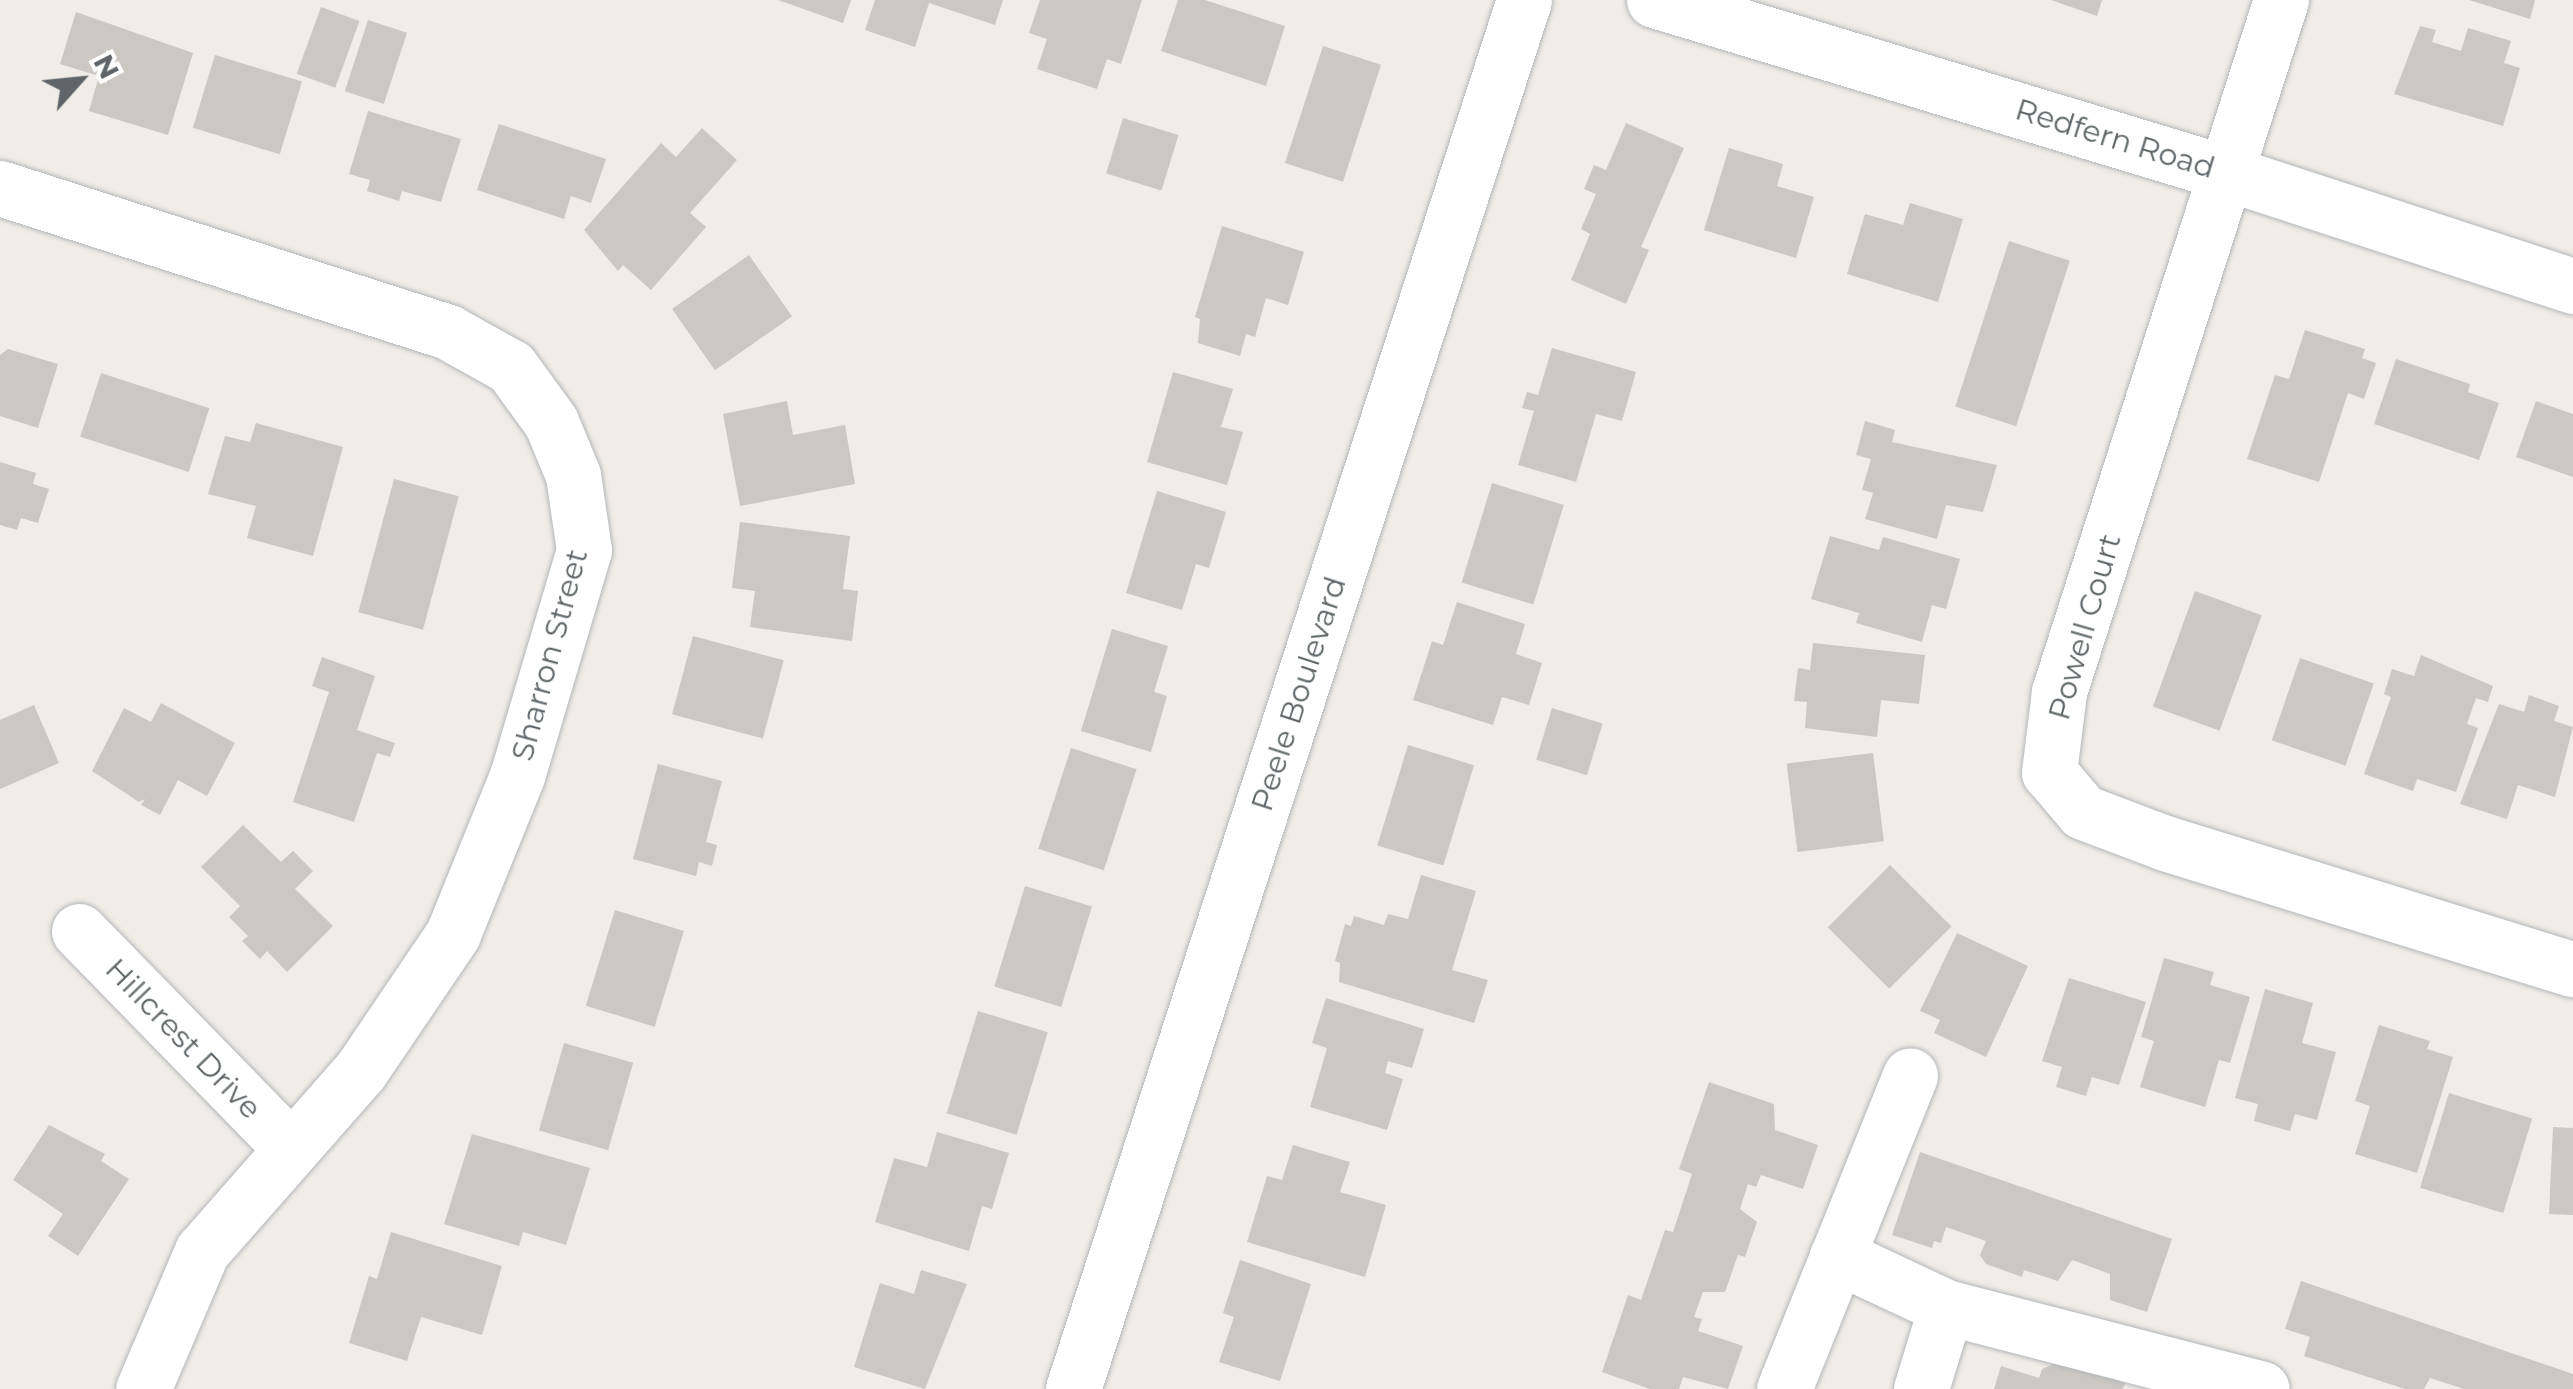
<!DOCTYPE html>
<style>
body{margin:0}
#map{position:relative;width:2573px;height:1389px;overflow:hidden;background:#f0ece7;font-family:Montserrat,sans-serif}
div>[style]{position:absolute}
.building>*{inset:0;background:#cbc7c3;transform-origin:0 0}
.roads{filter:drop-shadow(0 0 2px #b2b6b9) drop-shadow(0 0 2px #b2b6b9)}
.minor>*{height:55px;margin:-27.5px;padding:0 27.5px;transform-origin:27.5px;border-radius:27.5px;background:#fff}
span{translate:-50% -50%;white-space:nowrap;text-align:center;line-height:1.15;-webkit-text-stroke:8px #fff;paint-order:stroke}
.street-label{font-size:30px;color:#5e6467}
.north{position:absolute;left:30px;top:30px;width:100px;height:100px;-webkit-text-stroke:8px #fff;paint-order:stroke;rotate:63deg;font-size:28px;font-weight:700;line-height:40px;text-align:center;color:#5e6467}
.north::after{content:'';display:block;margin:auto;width:35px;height:45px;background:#5e6467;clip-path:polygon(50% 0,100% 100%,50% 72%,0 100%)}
</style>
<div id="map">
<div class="building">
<i style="clip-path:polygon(778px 0,851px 0,843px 23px)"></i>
<i style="clip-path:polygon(875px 0,1003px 0,995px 25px,929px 3px,915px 47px,865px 30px)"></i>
<i style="clip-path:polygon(1040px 0,1142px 0,1121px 64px,1107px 59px,1097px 89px,1037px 69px,1047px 39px,1029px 33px)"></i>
<i style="clip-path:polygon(1178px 0,1205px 0,1285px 26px,1266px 86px,1161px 51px)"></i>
<i style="clip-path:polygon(2051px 0,2102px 0,2097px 16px)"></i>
<i style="clip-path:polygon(2469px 0,2535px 0,2530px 19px)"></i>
<i style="left:321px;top:7px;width:41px;height:71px;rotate:20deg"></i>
<i style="clip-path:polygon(76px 12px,193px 53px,168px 135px,89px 111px,99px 76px,60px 64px)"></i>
<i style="left:368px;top:20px;width:41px;height:75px;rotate:18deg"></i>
<i style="clip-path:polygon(2420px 26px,2436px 30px,2432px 42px,2461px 51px,2468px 28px,2511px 41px,2504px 63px,2520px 68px,2503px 126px,2394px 94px)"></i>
<i style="left:1323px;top:46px;width:61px;height:123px;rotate:18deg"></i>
<i style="left:215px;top:55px;width:91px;height:76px;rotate:17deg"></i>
<i style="clip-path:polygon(368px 111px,461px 139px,441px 202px,402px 191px,399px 201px,367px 191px,370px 180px,349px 174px)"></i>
<i style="left:1123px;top:118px;width:58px;height:58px;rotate:17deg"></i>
<i style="clip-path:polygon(1626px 123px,1684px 148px,1641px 247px,1649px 250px,1626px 304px,1571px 280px,1590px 234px,1581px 229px,1596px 194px,1584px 189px,1594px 165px,1606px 170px)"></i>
<i style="clip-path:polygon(499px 124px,606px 159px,591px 203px,571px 196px,564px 219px,477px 190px)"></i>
<i style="clip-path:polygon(702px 128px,737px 160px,690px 213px,706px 227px,651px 290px,623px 265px,618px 271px,584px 230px,661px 143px,676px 157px)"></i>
<i style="clip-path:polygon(1729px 148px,1783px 164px,1777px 186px,1814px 197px,1796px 258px,1704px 230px)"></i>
<i style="clip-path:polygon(1910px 203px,1963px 219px,1938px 302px,1847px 274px,1865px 214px,1903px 225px)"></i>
<i style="clip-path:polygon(1222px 226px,1304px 252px,1288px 305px,1266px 298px,1255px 337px,1246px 334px,1240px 356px,1198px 343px,1200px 319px,1195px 317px)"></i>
<i style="left:2009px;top:241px;width:64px;height:174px;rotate:18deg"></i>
<i style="left:749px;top:255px;width:75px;height:94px;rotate:55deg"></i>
<i style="clip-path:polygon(2305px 330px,2365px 349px,2362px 358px,2376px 363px,2364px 399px,2348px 393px,2319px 482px,2247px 459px,2275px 375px,2289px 379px)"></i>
<i style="clip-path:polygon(1552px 348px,1636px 372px,1622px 421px,1596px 414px,1576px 482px,1518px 465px,1534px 411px,1522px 408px,1527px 392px,1538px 395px)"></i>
<i style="clip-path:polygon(8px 349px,58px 364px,38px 428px,0 416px,0 355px)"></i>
<i style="clip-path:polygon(2396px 359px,2470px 384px,2468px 392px,2499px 403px,2479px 460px,2374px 424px)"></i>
<i style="clip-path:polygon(1173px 372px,1233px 389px,1221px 427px,1243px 432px,1227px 485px,1147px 462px)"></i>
<i style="left:101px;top:373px;width:114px;height:67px;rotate:18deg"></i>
<i style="clip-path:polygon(787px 401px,793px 435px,845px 425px,855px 484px,740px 506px,723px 414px)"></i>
<i style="clip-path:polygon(2536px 401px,2573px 414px,2573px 477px,2516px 457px)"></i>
<i style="clip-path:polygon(1865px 421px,1895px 430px,1892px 442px,1997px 465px,1983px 512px,1946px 505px,1937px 539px,1865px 519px,1873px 493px,1862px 490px,1871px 459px,1856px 455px)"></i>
<i style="clip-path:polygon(256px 423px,343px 447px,313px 556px,247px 538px,256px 506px,208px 494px,225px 436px,250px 442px)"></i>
<i style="clip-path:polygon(0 462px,36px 473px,33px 484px,49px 489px,38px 523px,21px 518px,17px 530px,0 525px)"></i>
<i style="left:394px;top:479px;width:67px;height:138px;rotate:15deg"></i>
<i style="left:1492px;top:483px;width:75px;height:104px;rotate:17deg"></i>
<i style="clip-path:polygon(1157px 491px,1226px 512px,1209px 568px,1196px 564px,1182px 610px,1126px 593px)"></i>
<i style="clip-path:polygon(740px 522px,850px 536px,843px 589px,858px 591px,852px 641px,750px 627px,755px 591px,732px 588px)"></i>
<i style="clip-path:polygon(1830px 536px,1879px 550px,1883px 537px,1960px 559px,1946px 609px,1932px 605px,1922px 642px,1856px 623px,1859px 613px,1811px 599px)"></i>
<i style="left:2195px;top:591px;width:71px;height:123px;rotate:20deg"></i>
<i style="clip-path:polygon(1457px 602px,1525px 624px,1516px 654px,1542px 663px,1529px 705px,1502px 697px,1493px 725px,1413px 700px,1432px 641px,1443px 645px)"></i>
<i style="clip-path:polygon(1112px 629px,1168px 646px,1154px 692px,1167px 696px,1151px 752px,1081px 731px)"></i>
<i style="left:693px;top:636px;width:94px;height:81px;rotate:15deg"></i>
<i style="clip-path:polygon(1813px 643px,1925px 655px,1919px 704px,1881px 700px,1877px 737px,1805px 728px,1807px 702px,1794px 701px,1798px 668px,1810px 670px)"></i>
<i style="clip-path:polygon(2421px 655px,2493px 686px,2488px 702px,2476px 698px,2467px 724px,2478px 728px,2456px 792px,2417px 779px,2413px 791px,2364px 774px,2391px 697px,2384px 694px,2392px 669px,2414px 676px)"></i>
<i style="clip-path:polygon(322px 657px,375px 676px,357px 730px,395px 743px,390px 757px,377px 753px,354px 822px,293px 802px,329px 692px,312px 686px)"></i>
<i style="left:2300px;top:658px;width:78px;height:87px;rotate:19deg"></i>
<i style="clip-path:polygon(2529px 695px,2559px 706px,2554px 721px,2573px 727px,2555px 797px,2518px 785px,2507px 819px,2460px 804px,2499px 704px,2524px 712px)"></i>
<i style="clip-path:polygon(161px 703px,235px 743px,207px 796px,178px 780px,160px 815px,141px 805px,145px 799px,139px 802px,92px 771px,124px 708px,151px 722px)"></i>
<i style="clip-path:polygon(34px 705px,59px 763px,0 789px,0 720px)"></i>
<i style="left:1552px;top:708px;width:53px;height:54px;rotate:17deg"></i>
<i style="left:1408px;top:745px;width:69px;height:105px;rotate:17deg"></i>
<i style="left:1071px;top:748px;width:69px;height:106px;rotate:18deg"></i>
<i style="left:1873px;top:753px;width:89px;height:87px;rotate:83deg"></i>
<i style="clip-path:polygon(658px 764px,722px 781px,706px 842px,717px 845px,712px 866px,699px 862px,696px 876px,633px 859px)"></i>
<i style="clip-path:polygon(243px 825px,281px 862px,293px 851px,313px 871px,295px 889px,333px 926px,287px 972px,267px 951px,260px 959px,242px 941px,248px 936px,229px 917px,240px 906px,201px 867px)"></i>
<i style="left:1890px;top:865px;width:87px;height:88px;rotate:45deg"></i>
<i style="clip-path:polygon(1421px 875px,1476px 891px,1452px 970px,1488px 980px,1474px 1023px,1339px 982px,1340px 963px,1335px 961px,1345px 924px,1351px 926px,1354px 916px,1384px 925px,1388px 914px,1408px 919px)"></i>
<i style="left:1025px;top:886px;width:70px;height:105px;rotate:17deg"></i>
<i style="left:615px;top:910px;width:72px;height:100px;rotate:17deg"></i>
<i style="clip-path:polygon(1957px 933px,2028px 966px,1986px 1057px,1934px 1033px,1940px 1020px,1920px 1011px)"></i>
<i style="clip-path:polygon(2164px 958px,2214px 972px,2210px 985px,2250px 997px,2230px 1063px,2219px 1060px,2205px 1107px,2140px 1087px,2154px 1041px,2141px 1037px)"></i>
<i style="clip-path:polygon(2069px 978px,2146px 1002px,2119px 1085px,2092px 1077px,2086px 1096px,2056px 1087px,2062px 1067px,2042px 1061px)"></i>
<i style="clip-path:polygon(2265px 989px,2313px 1003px,2302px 1043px,2336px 1052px,2317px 1120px,2295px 1114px,2290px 1131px,2254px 1121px,2258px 1104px,2235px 1098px)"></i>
<i style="clip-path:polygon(1326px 998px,1424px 1029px,1412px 1068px,1388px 1061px,1385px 1073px,1403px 1079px,1387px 1130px,1310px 1107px,1327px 1048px,1312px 1043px)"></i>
<i style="left:978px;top:1011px;width:73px;height:107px;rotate:17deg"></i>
<i style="clip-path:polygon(2379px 1025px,2430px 1041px,2427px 1049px,2453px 1057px,2417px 1173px,2355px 1154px,2370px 1106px,2355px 1101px)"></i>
<i style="left:564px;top:1043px;width:72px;height:91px;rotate:16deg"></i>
<i style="clip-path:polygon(1709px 1082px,1774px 1104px,1775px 1130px,1818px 1145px,1803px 1189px,1761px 1175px,1756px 1187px,1748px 1184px,1740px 1209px,1757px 1222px,1745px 1257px,1738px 1255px,1725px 1292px,1703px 1292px,1694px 1317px,1702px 1319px,1698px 1331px,1743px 1346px,1728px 1389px,1683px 1377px,1679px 1389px,1650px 1389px,1602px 1372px,1628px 1295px,1641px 1300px,1665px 1230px,1673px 1232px,1692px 1174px,1679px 1169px)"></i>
<i style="left:2449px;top:1093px;width:87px;height:99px;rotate:17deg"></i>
<i style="clip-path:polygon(49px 1125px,105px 1154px,101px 1161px,129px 1179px,78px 1256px,48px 1236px,63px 1214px,13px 1180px)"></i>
<i style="clip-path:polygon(2553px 1127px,2573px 1128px,2573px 1215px,2549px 1214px)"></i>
<i style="clip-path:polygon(937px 1132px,1009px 1153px,992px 1209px,982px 1206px,969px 1251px,875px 1222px,894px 1158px,927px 1167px)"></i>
<i style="clip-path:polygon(472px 1134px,590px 1168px,566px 1245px,523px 1232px,519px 1246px,444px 1224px)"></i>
<i style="clip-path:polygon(1293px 1145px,1350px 1162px,1340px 1192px,1386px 1205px,1365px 1277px,1247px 1242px,1267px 1176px,1282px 1180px)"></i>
<i style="clip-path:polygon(1920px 1152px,2172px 1239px,2147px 1312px,2110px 1300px,2110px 1274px,2072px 1260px,2058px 1281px,2024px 1270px,2022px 1277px,1986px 1264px,1980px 1255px,1986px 1241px,1946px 1227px,1941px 1243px,1934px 1241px,1932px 1248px,1892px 1235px)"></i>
<i style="clip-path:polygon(391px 1232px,502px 1266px,482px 1335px,421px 1317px,407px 1361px,349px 1343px,369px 1276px,377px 1279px)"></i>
<i style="clip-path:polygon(1240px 1260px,1311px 1284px,1280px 1381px,1219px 1362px,1234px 1317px,1223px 1313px)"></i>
<i style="clip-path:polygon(921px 1270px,967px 1284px,925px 1389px,854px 1367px,880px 1283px,914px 1294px)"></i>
<i style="clip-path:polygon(2301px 1281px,2573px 1374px,2573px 1389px,2464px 1389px,2430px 1378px,2424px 1389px,2405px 1389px,2304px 1356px,2310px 1337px,2285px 1329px)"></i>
<i style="clip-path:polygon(2061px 1361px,2125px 1383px,2123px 1389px,1994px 1389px,2001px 1366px,2039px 1378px,2042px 1369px)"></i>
</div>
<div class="roads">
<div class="minor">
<i style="left:1654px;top:0;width:602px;rotate:16.81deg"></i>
<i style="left:2230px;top:174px;width:361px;rotate:18.1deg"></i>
<i style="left:2281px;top:0;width:727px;rotate:107.79deg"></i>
<i style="left:2059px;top:692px;width:81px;rotate:97.1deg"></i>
<i style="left:2049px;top:772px;width:52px;rotate:49.6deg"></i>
<i style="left:2083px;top:812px;width:88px;rotate:20.7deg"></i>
<i style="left:2165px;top:843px;width:427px;rotate:17.2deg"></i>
<i style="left:0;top:188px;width:471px;rotate:17.8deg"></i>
<i style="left:448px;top:332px;width:72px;rotate:29.1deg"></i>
<i style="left:511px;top:367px;width:68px;rotate:54deg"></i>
<i style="left:551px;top:422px;width:57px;rotate:67.5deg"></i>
<i style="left:573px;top:475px;width:76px;rotate:81.7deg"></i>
<i style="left:584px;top:550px;width:236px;rotate:106.5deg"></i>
<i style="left:517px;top:776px;width:170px;rotate:112.1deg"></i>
<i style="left:453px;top:934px;width:164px;rotate:124.1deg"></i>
<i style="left:361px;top:1070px;width:241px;rotate:131.3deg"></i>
<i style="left:202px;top:1251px;width:150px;rotate:113.1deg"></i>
<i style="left:79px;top:931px;width:301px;rotate:45.7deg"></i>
<i style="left:1837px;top:1256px;width:120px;rotate:25.1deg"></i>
<i style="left:1946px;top:1307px;width:86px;rotate:107deg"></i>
<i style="left:1946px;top:1307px;width:326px;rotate:14.5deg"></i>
<i style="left:1073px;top:1389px;width:1460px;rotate:-72.01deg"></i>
<i style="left:1784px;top:1389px;width:338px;rotate:-68.1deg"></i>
</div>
</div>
<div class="street-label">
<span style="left:2115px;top:139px;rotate:17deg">Redfern Road</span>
<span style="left:2085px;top:627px;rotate:-74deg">Powell Court</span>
<span style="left:550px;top:655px;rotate:-75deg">Sharron Street</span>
<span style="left:1299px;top:694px;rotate:-72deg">Peele Boulevard</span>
<span style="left:183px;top:1039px;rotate:46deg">Hillcrest Drive</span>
</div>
<div class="north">N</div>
</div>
